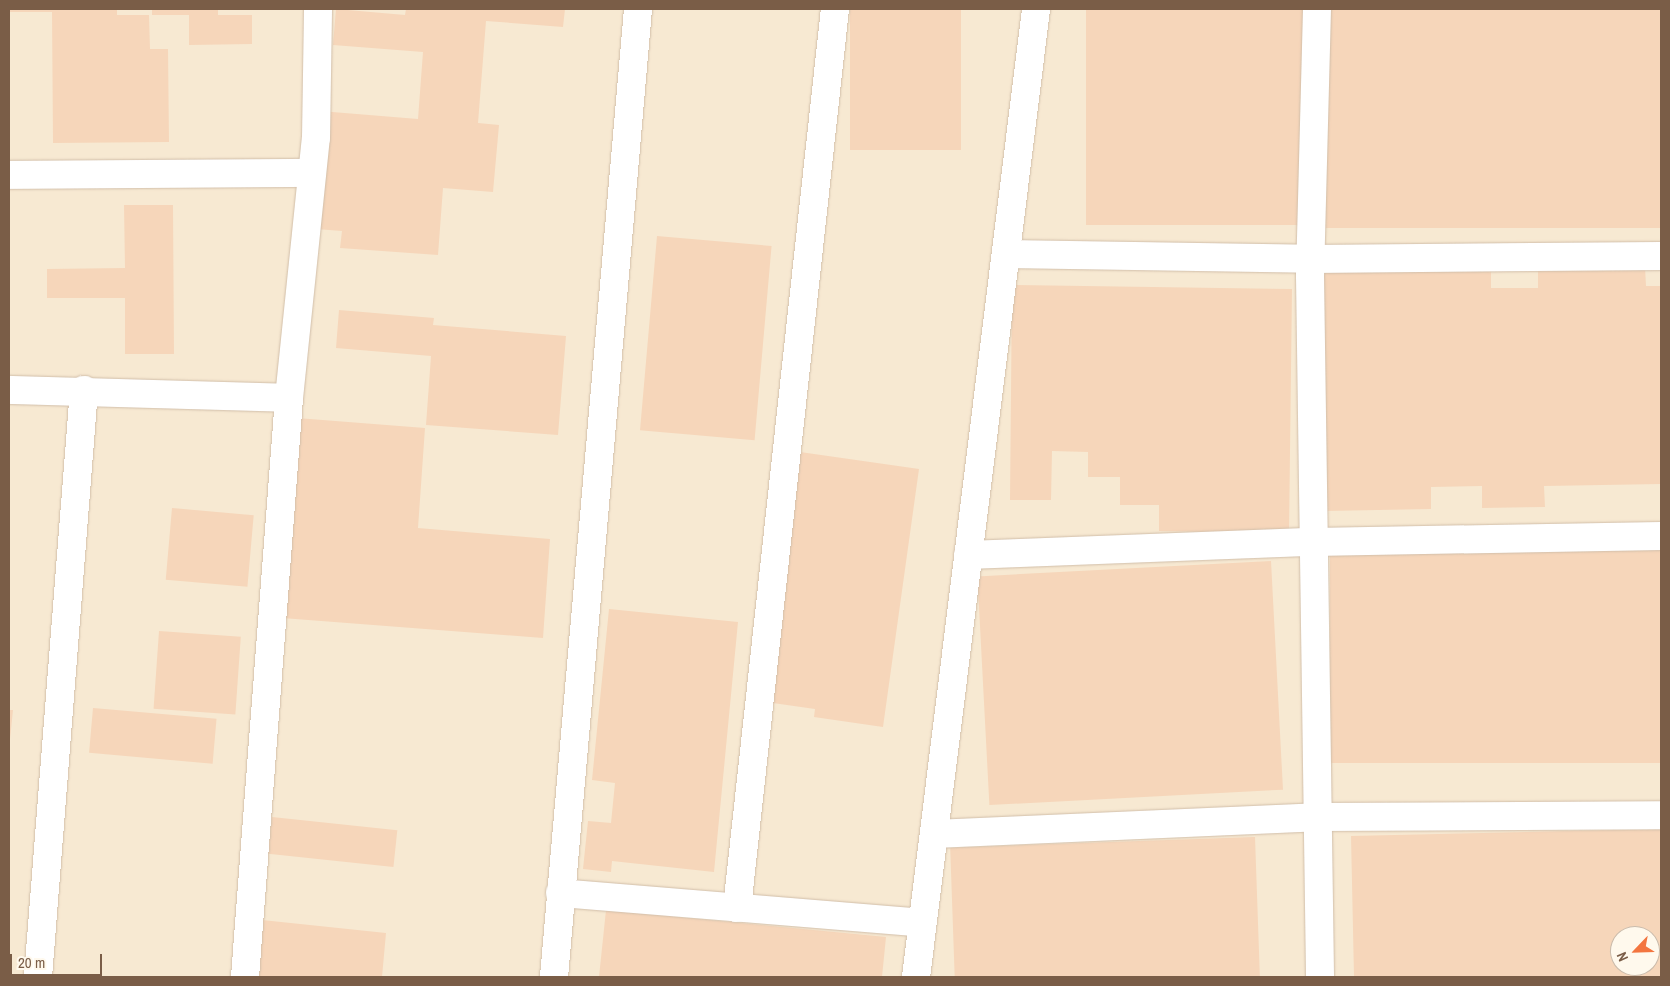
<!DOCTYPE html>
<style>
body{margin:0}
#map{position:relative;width:1670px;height:986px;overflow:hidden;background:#fef6e5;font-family:"Archivo Narrow",sans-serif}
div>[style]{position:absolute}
.residential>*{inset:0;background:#f7e9d2}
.building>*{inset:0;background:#f6d6ba;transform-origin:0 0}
.roads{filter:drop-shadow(0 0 1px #d1bea9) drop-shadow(0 0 1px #d1bea9)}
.minor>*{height:28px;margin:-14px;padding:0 14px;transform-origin:14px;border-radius:14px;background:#fff}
span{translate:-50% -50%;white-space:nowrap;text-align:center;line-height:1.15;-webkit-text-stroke:4.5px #fff9ed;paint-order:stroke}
.frame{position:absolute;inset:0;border:10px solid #7a5d47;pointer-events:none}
.north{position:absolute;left:1610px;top:926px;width:50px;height:50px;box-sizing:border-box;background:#fff9ed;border:1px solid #cabbab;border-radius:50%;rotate:246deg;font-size:14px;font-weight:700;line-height:20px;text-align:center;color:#7a5d47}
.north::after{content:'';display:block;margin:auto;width:18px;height:22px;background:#f3753f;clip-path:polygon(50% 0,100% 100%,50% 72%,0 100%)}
.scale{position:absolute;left:10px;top:954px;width:92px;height:22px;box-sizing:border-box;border:2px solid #7a5d47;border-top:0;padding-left:6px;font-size:15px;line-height:18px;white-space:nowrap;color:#7a5d47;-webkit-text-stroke:4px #fff9ed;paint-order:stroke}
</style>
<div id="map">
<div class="residential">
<i style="clip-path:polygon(evenodd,9px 9px,1661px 9px,1661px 977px,9px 977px,9px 9px,1620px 936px,1650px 936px,1650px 966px,1620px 966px,1620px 936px)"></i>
</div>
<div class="building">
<i style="clip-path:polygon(9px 9px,117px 9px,117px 15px,149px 15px,150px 49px,168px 49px,169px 142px,53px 143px,52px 12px,9px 12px)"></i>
<i style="clip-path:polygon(152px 9px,218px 9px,218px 15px,252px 15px,252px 44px,189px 45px,189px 15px,152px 15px)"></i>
<i style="clip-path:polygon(336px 9px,405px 15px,406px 9px,565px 9px,563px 27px,486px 21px,478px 123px,499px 125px,493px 192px,443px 188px,438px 255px,340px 248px,342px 231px,316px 229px,320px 111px,418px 119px,423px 52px,333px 45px)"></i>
<i style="left:850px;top:9px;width:111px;height:141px"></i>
<i style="left:1086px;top:9px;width:220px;height:216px"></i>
<i style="left:1325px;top:9px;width:336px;height:219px"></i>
<i style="clip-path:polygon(124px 205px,173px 205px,174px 354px,125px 354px,125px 298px,47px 298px,47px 269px,125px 268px)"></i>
<i style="left:657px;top:236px;width:115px;height:195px;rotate:5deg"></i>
<i style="clip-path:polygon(1491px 266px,1491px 288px,1538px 288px,1538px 268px,1645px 267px,1646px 286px,1661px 286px,1661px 484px,1544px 486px,1545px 507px,1482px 508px,1482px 486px,1431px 487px,1431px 509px,1325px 511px,1322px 268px)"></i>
<i style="clip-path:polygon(1012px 285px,1292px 289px,1289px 533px,1159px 531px,1159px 505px,1120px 505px,1120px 477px,1088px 477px,1088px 452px,1052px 451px,1051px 500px,1010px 500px)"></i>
<i style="clip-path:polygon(339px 310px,434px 318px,433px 325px,566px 336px,558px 435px,426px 425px,431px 356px,336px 348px)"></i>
<i style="clip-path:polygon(297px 418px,425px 428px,418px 528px,550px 539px,543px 638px,282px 618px)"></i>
<i style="clip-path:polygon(800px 452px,919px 469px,883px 727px,814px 717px,815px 709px,766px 702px)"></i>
<i style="left:172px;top:508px;width:82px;height:72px;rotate:5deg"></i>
<i style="left:1661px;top:544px;width:219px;height:331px;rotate:90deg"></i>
<i style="left:1271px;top:561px;width:229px;height:294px;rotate:87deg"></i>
<i style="clip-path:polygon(609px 609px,738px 622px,714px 872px,612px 861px,611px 872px,583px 869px,588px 821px,611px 823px,615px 783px,592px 780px)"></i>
<i style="left:159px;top:631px;width:82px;height:78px;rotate:4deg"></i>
<i style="left:93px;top:708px;width:124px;height:45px;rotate:5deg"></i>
<i style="clip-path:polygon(9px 710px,13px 710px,10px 739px,9px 739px)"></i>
<i style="left:272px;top:817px;width:126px;height:37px;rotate:6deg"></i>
<i style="clip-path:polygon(evenodd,1661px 829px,1661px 977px,1354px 977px,1351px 836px,1661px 829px,1620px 936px,1650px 936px,1650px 966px,1620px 966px,1620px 936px)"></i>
<i style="left:1255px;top:837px;width:140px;height:305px;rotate:88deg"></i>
<i style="clip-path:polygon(606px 910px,886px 937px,882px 977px,599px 977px)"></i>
<i style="clip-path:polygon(262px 920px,386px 933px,382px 977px,256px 977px)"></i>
</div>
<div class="roads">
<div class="minor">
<i style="left:1317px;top:9px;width:267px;rotate:91.5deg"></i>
<i style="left:1310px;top:276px;width:701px;rotate:89.18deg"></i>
<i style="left:9px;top:175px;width:303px;rotate:-0.4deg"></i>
<i style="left:1006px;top:254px;width:304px;rotate:0.9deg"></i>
<i style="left:1310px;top:259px;width:351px;rotate:-0.5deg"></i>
<i style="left:9px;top:390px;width:280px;rotate:1.6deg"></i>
<i style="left:289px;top:398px;width:261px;rotate:-84.1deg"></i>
<i style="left:316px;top:138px;width:129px;rotate:-89.1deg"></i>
<i style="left:968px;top:555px;width:345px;rotate:-2.2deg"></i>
<i style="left:1313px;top:542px;width:348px;rotate:-1deg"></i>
<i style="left:934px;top:834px;width:383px;rotate:-2.5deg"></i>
<i style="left:1317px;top:817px;width:344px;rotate:-0.3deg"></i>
<i style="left:560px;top:893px;width:363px;rotate:4.7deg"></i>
<i style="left:737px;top:908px;width:904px;rotate:-83.78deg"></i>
<i style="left:38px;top:977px;width:589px;rotate:-85.52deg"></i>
<i style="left:245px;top:977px;width:581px;rotate:-85.65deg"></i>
<i style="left:554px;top:977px;width:972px;rotate:-85.04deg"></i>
<i style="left:916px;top:977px;width:975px;rotate:-82.93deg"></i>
</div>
</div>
<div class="frame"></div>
<div class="north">N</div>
<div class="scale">20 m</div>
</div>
